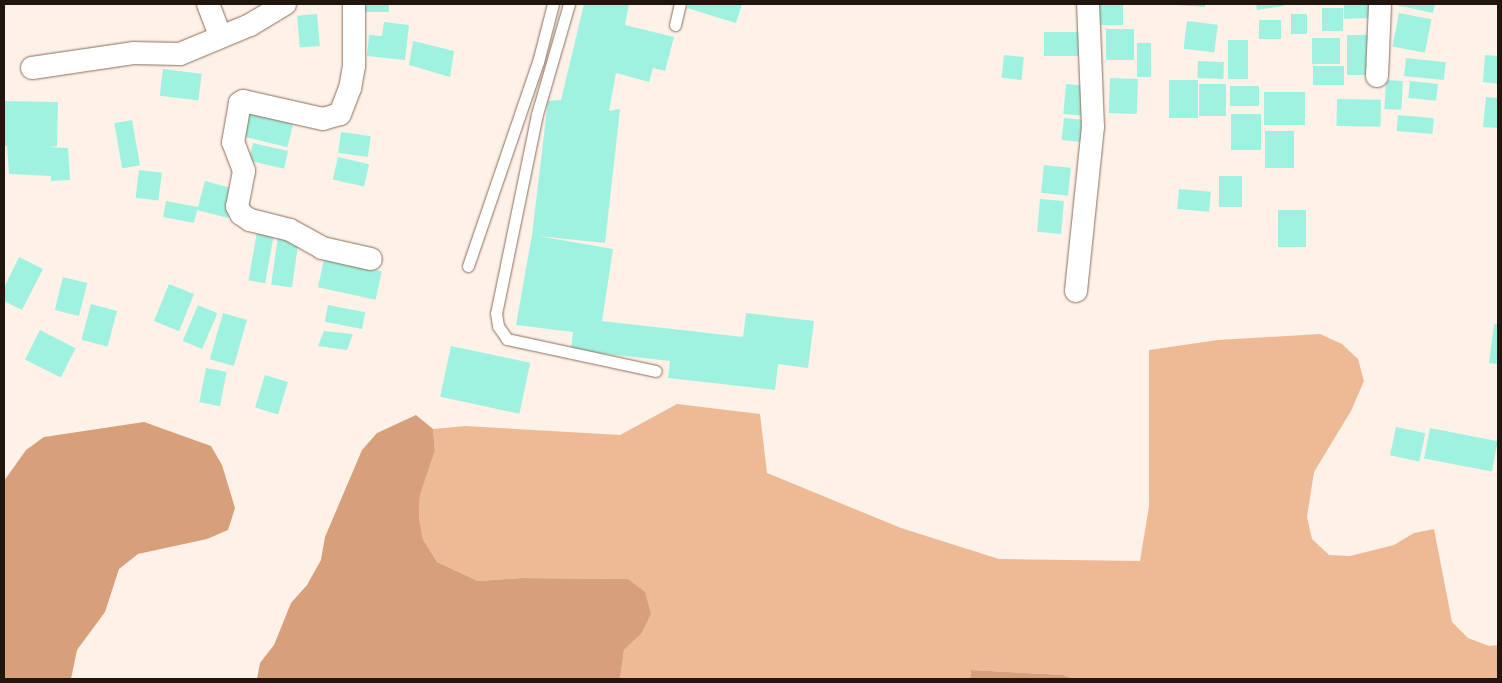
<!DOCTYPE html>
<style>
body{margin:0}
#map{position:relative;width:1502px;height:683px;overflow:hidden;background:#fef1e8;font-family:"Crimson Pro",serif}
div>[style]{position:absolute}
.green>*{inset:0;background:#eeba95}
.forest>*{inset:0;background:#d7a07a}
.building>*{inset:0;background:#a0f2e0;transform-origin:0 0}
.roads{filter:drop-shadow(0 0 1px #896d5a) drop-shadow(0 0 1px #896d5a)}
.lane>*{height:11px;margin:-5.5px;padding:0 5.5px;transform-origin:5.5px;border-radius:5.5px;background:#fff}
.street>*{height:22px;margin:-11px;padding:0 11px;transform-origin:11px;border-radius:11px;background:#fff}
span{translate:-50% -50%;white-space:nowrap;text-align:center;line-height:1.15;-webkit-text-stroke:5px #fff;paint-order:stroke}
.frame{position:absolute;inset:0;border:5px solid #21160e;pointer-events:none}
</style>
<div id="map">
<div class="green">
<i style="clip-path:polygon(1320px 334px,1342px 344px,1358px 359px,1364px 381px,1351px 411px,1314px 472px,1307px 517px,1312px 539px,1329px 555px,1350px 556px,1394px 545px,1414px 533px,1434px 529px,1452px 622px,1468px 638px,1489px 646px,1498px 645px,1498px 679px,1074px 679px,1063px 675px,971px 670px,970px 679px,620px 679px,624px 650px,641px 634px,628px 579px,522px 578px,478px 581px,437px 562px,423px 539px,419px 518px,420px 495px,435px 451px,433px 429px,465px 426px,620px 435px,677px 404px,760px 414px,767px 473px,901px 528px,999px 559px,1140px 561px,1149px 506px,1149px 350px,1218px 340px)"></i>
</div>
<div class="forest">
<i style="clip-path:polygon(416px 415px,433px 429px,435px 451px,420px 495px,419px 518px,423px 539px,437px 562px,478px 581px,522px 578px,628px 579px,645px 592px,651px 614px,641px 634px,624px 650px,620px 679px,257px 679px,260px 663px,274px 645px,291px 603px,307px 585px,321px 560px,325px 537px,362px 450px,377px 433px)"></i>
<i style="clip-path:polygon(144px 422px,211px 446px,222px 465px,235px 508px,228px 530px,207px 539px,138px 554px,119px 569px,105px 612px,77px 650px,71px 679px,4px 679px,4px 481px,26px 450px,44px 437px)"></i>
<i style="clip-path:polygon(971px 670px,1063px 675px,1074px 679px,970px 679px)"></i>
</div>
<div class="building">
<i style="left:359px;top:4px;width:30px;height:8px"></i>
<i style="clip-path:polygon(584px 4px,629px 4px,625px 25px,674px 37px,665px 71px,653px 68px,649px 82px,616px 73px,609px 111px,620px 109px,605px 243px,538px 236px,613px 249px,602px 321px,743px 337px,746px 313px,814px 321px,808px 368px,778px 364px,775px 390px,668px 378px,670px 361px,571px 350px,573px 332px,516px 325px,532px 235px,548px 101px,561px 100px)"></i>
<i style="clip-path:polygon(689px 4px,742px 4px,736px 23px,687px 8px)"></i>
<i style="left:1099px;top:4px;width:24px;height:21px"></i>
<i style="clip-path:polygon(1160px 4px,1205px 4px,1205px 7px)"></i>
<i style="clip-path:polygon(1256px 4px,1283px 4px,1284px 6px,1257px 10px)"></i>
<i style="clip-path:polygon(1344px 4px,1377px 4px,1370px 18px,1344px 19px)"></i>
<i style="clip-path:polygon(1391px 4px,1435px 4px,1433px 13px)"></i>
<i style="left:1322px;top:8px;width:21px;height:23px"></i>
<i style="left:1399px;top:13px;width:33px;height:34px;rotate:11deg"></i>
<i style="left:317px;top:14px;width:32px;height:20px;rotate:85deg"></i>
<i style="left:1291px;top:14px;width:16px;height:20px"></i>
<i style="left:1259px;top:20px;width:22px;height:19px"></i>
<i style="left:1187px;top:21px;width:31px;height:28px;rotate:7deg"></i>
<i style="clip-path:polygon(384px 22px,409px 25px,405px 60px,367px 56px,369px 35px,382px 36px)"></i>
<i style="left:1106px;top:29px;width:28px;height:31px"></i>
<i style="left:1044px;top:32px;width:36px;height:24px"></i>
<i style="left:1347px;top:35px;width:25px;height:40px"></i>
<i style="left:1340px;top:38px;width:26px;height:28px;rotate:90deg"></i>
<i style="left:1228px;top:40px;width:20px;height:39px"></i>
<i style="clip-path:polygon(413px 41px,454px 51px,450px 77px,409px 65px)"></i>
<i style="left:1137px;top:43px;width:14px;height:34px"></i>
<i style="left:1004px;top:55px;width:20px;height:23px;rotate:6deg"></i>
<i style="clip-path:polygon(1485px 55px,1498px 56px,1498px 84px,1483px 82px)"></i>
<i style="left:1406px;top:58px;width:40px;height:18px;rotate:6deg"></i>
<i style="left:1198px;top:61px;width:26px;height:17px;rotate:2deg"></i>
<i style="left:1313px;top:66px;width:31px;height:19px"></i>
<i style="left:163px;top:69px;width:39px;height:27px;rotate:7deg"></i>
<i style="left:1110px;top:78px;width:28px;height:35px;rotate:2deg"></i>
<i style="left:1169px;top:80px;width:29px;height:38px"></i>
<i style="left:1386px;top:80px;width:17px;height:29px;rotate:3deg"></i>
<i style="left:1410px;top:81px;width:28px;height:17px;rotate:6deg"></i>
<i style="left:1066px;top:84px;width:22px;height:30px;rotate:5deg"></i>
<i style="left:1199px;top:84px;width:27px;height:32px"></i>
<i style="left:1230px;top:86px;width:29px;height:20px"></i>
<i style="left:1264px;top:92px;width:41px;height:33px"></i>
<i style="clip-path:polygon(1486px 97px,1498px 98px,1498px 128px,1483px 127px)"></i>
<i style="left:1337px;top:99px;width:44px;height:27px;rotate:1deg"></i>
<i style="clip-path:polygon(5px 101px,58px 102px,57px 146px,49px 147px,68px 148px,70px 180px,51px 181px,51px 176px,9px 174px,7px 146px,4px 146px)"></i>
<i style="left:249px;top:111px;width:46px;height:26px;rotate:14deg"></i>
<i style="left:1231px;top:114px;width:30px;height:36px"></i>
<i style="left:1398px;top:115px;width:36px;height:16px;rotate:5deg"></i>
<i style="left:1064px;top:118px;width:20px;height:22px;rotate:6deg"></i>
<i style="left:132px;top:120px;width:46px;height:18px;rotate:80deg"></i>
<i style="left:1265px;top:131px;width:29px;height:37px"></i>
<i style="left:341px;top:132px;width:30px;height:21px;rotate:8deg"></i>
<i style="left:253px;top:143px;width:36px;height:18px;rotate:13deg"></i>
<i style="left:338px;top:157px;width:32px;height:23px;rotate:13deg"></i>
<i style="left:1044px;top:165px;width:27px;height:28px;rotate:6deg"></i>
<i style="left:139px;top:170px;width:23px;height:28px;rotate:7deg"></i>
<i style="left:1219px;top:176px;width:23px;height:31px"></i>
<i style="clip-path:polygon(205px 181px,235px 189px,228px 218px,197px 210px,194px 223px,163px 217px,166px 201px,198px 207px)"></i>
<i style="left:1179px;top:189px;width:32px;height:20px;rotate:5deg"></i>
<i style="left:1040px;top:199px;width:24px;height:33px;rotate:5deg"></i>
<i style="left:1278px;top:210px;width:28px;height:37px"></i>
<i style="left:257px;top:232px;width:17px;height:49px;rotate:10deg"></i>
<i style="left:278px;top:236px;width:21px;height:49px;rotate:8deg"></i>
<i style="clip-path:polygon(19px 257px,43px 269px,22px 310px,4px 301px,4px 288px)"></i>
<i style="left:324px;top:259px;width:59px;height:29px;rotate:12deg"></i>
<i style="left:63px;top:277px;width:25px;height:34px;rotate:14deg"></i>
<i style="left:169px;top:284px;width:27px;height:40px;rotate:22deg"></i>
<i style="left:91px;top:304px;width:27px;height:37px;rotate:15deg"></i>
<i style="left:198px;top:305px;width:21px;height:39px;rotate:23deg"></i>
<i style="left:328px;top:305px;width:38px;height:17px;rotate:11deg"></i>
<i style="left:223px;top:313px;width:25px;height:48px;rotate:16deg"></i>
<i style="clip-path:polygon(1494px 324px,1498px 324px,1498px 364px,1489px 363px)"></i>
<i style="left:40px;top:330px;width:40px;height:33px;rotate:27deg"></i>
<i style="clip-path:polygon(324px 331px,353px 334px,347px 350px,318px 346px)"></i>
<i style="left:451px;top:346px;width:81px;height:52px;rotate:12deg"></i>
<i style="left:206px;top:368px;width:21px;height:35px;rotate:11deg"></i>
<i style="left:265px;top:375px;width:24px;height:34px;rotate:17deg"></i>
<i style="left:1396px;top:427px;width:30px;height:29px;rotate:12deg"></i>
<i style="left:1430px;top:428px;width:69px;height:31px;rotate:11deg"></i>
</div>
<div class="roads">
<div class="lane">
<i style="left:569px;top:4px;width:115px;rotate:106.2deg"></i>
<i style="left:537px;top:114px;width:203px;rotate:101.6deg"></i>
<i style="left:496px;top:313px;width:13px;rotate:81deg"></i>
<i style="left:498px;top:326px;width:16px;rotate:55deg"></i>
<i style="left:507px;top:339px;width:152px;rotate:12.1deg"></i>
<i style="left:675px;top:25px;width:22px;rotate:-77deg"></i>
<i style="left:468px;top:266px;width:216px;rotate:-71.1deg"></i>
<i style="left:538px;top:62px;width:60px;rotate:-75.5deg"></i>
</div>
<div class="street">
<i style="left:208px;top:4px;width:34px;rotate:69deg"></i>
<i style="left:354px;top:4px;width:62px;rotate:90deg"></i>
<i style="left:354px;top:66px;width:22px;rotate:100deg"></i>
<i style="left:350px;top:88px;width:28px;rotate:111deg"></i>
<i style="left:340px;top:114px;width:18px;rotate:164deg"></i>
<i style="left:323px;top:119px;width:82px;rotate:-167.3deg"></i>
<i style="left:243px;top:101px;width:4px;rotate:146deg"></i>
<i style="left:240px;top:103px;width:40px;rotate:100deg"></i>
<i style="left:233px;top:142px;width:31px;rotate:69deg"></i>
<i style="left:244px;top:171px;width:36px;rotate:101deg"></i>
<i style="left:237px;top:206px;width:9px;rotate:63deg"></i>
<i style="left:241px;top:214px;width:11px;rotate:34deg"></i>
<i style="left:250px;top:220px;width:41px;rotate:14deg"></i>
<i style="left:290px;top:230px;width:37px;rotate:29deg"></i>
<i style="left:322px;top:248px;width:50px;rotate:12.7deg"></i>
<i style="left:32px;top:68px;width:102px;rotate:-8.4deg"></i>
<i style="left:133px;top:53px;width:47px;rotate:1.2deg"></i>
<i style="left:180px;top:54px;width:76px;rotate:-22.5deg"></i>
<i style="left:250px;top:25px;width:41px;rotate:-31deg"></i>
<i style="left:1377px;top:76px;width:72px;rotate:-87.6deg"></i>
<i style="left:1076px;top:291px;width:165px;rotate:-84.1deg"></i>
<i style="left:1093px;top:127px;width:123px;rotate:-92.3deg"></i>
</div>
</div>
<div class="frame"></div>
</div>
